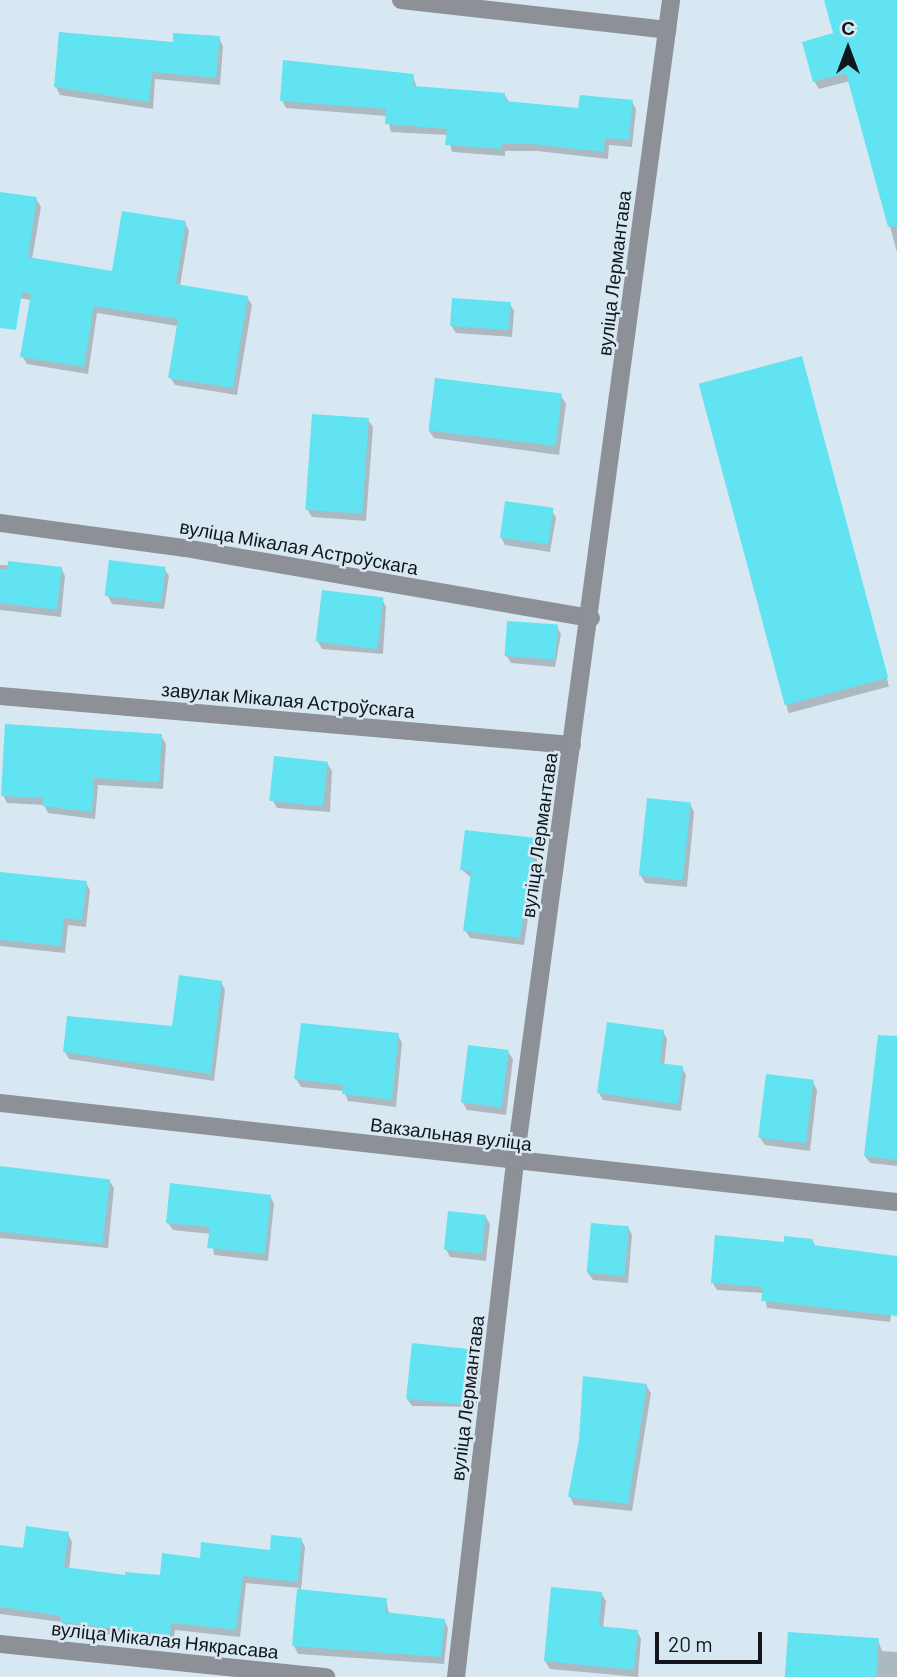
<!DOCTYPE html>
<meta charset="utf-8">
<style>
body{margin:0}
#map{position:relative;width:897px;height:1677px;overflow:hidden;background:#d8e8f2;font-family:Barlow,sans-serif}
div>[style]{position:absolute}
.shadow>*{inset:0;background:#0003;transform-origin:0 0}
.building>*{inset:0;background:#61e3f1;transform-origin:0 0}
.minor>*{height:18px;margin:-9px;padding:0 9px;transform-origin:9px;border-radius:9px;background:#8d9096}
span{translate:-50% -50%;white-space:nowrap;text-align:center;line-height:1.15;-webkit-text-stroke:5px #d8e8f2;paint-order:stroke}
.street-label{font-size:19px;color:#101619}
.north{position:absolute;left:813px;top:14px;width:70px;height:70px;-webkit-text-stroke:5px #d8e8f2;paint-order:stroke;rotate:0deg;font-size:19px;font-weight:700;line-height:28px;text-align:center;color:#101619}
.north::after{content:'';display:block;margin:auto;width:24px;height:32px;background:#101619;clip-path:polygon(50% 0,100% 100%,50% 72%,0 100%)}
.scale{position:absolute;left:655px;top:1632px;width:107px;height:32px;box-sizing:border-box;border:4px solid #101619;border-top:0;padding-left:9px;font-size:21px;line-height:24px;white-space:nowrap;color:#101619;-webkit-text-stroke:5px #d8e8f2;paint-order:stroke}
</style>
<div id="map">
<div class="shadow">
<i style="clip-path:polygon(826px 0,897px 0,897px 252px,850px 81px,819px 89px,814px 81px,835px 35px)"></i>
<i style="clip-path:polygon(219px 38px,223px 46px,220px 85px,155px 79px,153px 109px,60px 95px,56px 87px,174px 43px)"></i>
<i style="clip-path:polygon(413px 76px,417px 88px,504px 94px,509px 102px,580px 110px,632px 102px,636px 109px,632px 147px,609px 145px,608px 159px,537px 151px,505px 151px,505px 156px,452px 152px,448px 135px,391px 132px,387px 116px,286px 108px,282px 100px)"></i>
<i style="clip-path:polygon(0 193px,36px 199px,41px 207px,32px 259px,113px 273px,185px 223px,189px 231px,180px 286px,247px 297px,252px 305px,237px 395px,175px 385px,170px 377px,178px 326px,97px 313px,88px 374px,27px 364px,22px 356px,31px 300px,0 295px)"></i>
<i style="clip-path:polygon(510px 304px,514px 311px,512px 337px,456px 333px,451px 325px)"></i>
<i style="left:801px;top:358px;width:340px;height:104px;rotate:75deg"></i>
<i style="clip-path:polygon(561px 396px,566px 404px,559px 455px,434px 438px,429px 431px)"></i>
<i style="clip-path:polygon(368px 420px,373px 427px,366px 521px,312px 517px,307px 509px)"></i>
<i style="clip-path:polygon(552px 510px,556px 518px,550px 552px,505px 545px,501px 537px)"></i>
<i style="clip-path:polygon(0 565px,61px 568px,65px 576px,61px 617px,0 610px)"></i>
<i style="clip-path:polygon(164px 568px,169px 576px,164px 609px,112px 604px,108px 596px)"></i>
<i style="clip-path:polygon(382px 599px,386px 607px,383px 654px,322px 649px,318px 642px)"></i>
<i style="clip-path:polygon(557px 627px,561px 634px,555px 667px,511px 663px,506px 655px)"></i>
<i style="clip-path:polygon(161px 736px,166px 744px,163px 789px,98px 785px,95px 819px,48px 813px,44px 805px,7px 803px,3px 795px)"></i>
<i style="clip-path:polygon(327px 763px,332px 771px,330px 812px,277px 808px,273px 801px)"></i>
<i style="clip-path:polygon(690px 804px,694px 812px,687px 887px,645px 883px,641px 876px)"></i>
<i style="clip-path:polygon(535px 839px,539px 847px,524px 945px,470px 938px,465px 930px,472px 878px,462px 870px)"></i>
<i style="clip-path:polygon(86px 883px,90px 890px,86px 927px,68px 925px,65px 953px,0 946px,0 896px)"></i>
<i style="clip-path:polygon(221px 982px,225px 990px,214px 1081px,69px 1059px,65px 1052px,174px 1028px)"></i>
<i style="clip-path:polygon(663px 1032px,667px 1039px,664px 1066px,682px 1068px,686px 1075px,681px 1111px,603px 1100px,599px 1093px)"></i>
<i style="clip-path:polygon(398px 1035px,402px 1043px,396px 1107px,348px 1101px,344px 1091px,301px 1087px,296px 1079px)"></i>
<i style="clip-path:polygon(508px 1052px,513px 1059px,506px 1115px,467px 1110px,463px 1103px)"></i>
<i style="clip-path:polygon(813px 1082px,817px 1090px,810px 1151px,765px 1145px,760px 1138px)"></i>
<i style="clip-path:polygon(897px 1091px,897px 1166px,870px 1163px,865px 1156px)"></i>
<i style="clip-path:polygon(0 1168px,109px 1180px,114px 1188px,108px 1248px,0 1238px)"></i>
<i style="clip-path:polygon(270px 1196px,274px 1204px,268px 1261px,214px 1255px,211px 1234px,173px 1230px,168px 1223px)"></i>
<i style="clip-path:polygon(485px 1216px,490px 1224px,486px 1261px,450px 1257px,446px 1249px)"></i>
<i style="clip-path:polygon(628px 1227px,632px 1235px,628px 1283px,593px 1280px,588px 1273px)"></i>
<i style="clip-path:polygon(812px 1240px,816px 1247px,897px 1263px,890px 1322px,767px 1308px,764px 1293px,717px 1290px,712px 1282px,785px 1243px)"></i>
<i style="clip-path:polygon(477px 1351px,481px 1359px,476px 1407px,412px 1406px,407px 1399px)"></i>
<i style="clip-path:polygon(646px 1385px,651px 1393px,632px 1511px,574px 1505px,570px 1497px)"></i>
<i style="clip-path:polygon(68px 1534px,72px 1542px,69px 1570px,127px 1577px,161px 1577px,201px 1560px,272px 1552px,301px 1539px,305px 1547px,301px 1591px,386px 1599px,389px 1614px,444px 1620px,448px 1628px,444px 1664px,298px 1654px,294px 1646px,299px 1588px,246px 1583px,240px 1637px,175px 1630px,173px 1642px,67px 1630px,62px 1622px,0 1614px,0 1546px,25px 1550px)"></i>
<i style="clip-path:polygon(601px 1593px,606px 1601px,603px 1628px,637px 1631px,641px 1639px,638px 1677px,550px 1669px,545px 1661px)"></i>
<i style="clip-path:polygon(878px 1640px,882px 1651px,897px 1652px,897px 1677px,787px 1677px)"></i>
</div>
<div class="building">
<i style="clip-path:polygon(824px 0,897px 0,897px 226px,888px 227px,846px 73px,813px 82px,802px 42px,833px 33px)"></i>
<i style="clip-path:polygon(59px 32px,173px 42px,173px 33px,220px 36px,216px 78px,152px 72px,149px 102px,54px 87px)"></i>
<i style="clip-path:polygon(283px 60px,414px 74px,413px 86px,505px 93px,505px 101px,578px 108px,580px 95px,633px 100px,629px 140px,605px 138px,604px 152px,531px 144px,502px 144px,501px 149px,445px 145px,447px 129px,385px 124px,386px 109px,280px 101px)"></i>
<i style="clip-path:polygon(0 192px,37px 197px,28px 257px,112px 271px,122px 211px,186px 221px,176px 284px,248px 296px,233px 388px,168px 378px,178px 319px,94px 306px,84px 367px,20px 357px,31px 294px,22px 292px,16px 330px,0 328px)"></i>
<i style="left:452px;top:298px;width:59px;height:28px;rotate:4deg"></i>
<i style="left:802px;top:356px;width:333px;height:107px;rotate:75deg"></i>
<i style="left:435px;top:378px;width:128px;height:53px;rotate:7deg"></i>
<i style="left:312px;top:414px;width:57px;height:96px;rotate:4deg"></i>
<i style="left:505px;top:501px;width:49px;height:37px;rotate:8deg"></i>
<i style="left:109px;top:560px;width:57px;height:36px;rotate:7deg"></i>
<i style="clip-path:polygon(8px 561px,62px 567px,57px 610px,0 603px,0 569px,7px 570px)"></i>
<i style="left:322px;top:590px;width:62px;height:52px;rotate:7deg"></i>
<i style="left:507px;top:621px;width:51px;height:35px;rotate:4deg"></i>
<i style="clip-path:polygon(5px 724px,162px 734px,159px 782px,94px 778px,92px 812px,42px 806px,43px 798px,1px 796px)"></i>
<i style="left:274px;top:756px;width:54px;height:45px;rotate:6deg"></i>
<i style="left:647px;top:798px;width:44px;height:78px;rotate:6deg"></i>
<i style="clip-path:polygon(465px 830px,536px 838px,520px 938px,463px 931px,471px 871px,460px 870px)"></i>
<i style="clip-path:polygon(0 872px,87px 881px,82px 920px,64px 918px,61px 946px,0 940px)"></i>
<i style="clip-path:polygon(179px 975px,222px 981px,211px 1074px,63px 1052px,67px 1016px,172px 1026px)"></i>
<i style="clip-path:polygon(607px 1022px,664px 1030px,660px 1063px,683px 1066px,678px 1104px,597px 1093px)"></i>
<i style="clip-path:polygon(301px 1023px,399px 1033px,392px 1100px,342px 1094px,343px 1085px,294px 1079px)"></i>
<i style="clip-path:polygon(878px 1035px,897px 1036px,897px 1160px,864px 1156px)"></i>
<i style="left:468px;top:1045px;width:41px;height:58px;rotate:7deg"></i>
<i style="left:766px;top:1074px;width:48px;height:64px;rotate:7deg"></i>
<i style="left:0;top:1166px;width:111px;height:65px;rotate:7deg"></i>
<i style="clip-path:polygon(170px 1183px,271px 1195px,265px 1254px,207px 1248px,210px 1227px,166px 1223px)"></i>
<i style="left:448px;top:1211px;width:38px;height:39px;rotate:6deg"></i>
<i style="left:591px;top:1223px;width:38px;height:50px;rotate:5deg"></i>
<i style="clip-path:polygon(715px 1235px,784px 1242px,784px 1236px,813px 1239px,813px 1245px,897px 1256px,897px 1316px,761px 1301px,763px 1287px,711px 1283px)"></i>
<i style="left:412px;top:1343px;width:66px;height:56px;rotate:6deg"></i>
<i style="clip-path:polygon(583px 1376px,647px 1384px,628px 1504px,568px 1497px,579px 1439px)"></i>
<i style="clip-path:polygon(26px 1526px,69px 1532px,64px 1567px,125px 1575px,125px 1572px,160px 1575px,162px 1553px,200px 1558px,201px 1542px,270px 1550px,271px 1535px,302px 1538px,298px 1582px,243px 1576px,236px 1630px,171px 1623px,170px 1635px,60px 1622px,61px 1616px,0 1607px,0 1545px,23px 1548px)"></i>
<i style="clip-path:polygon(551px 1587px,602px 1592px,599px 1626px,638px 1630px,634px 1670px,544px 1661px)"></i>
<i style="clip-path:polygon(297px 1589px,387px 1598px,385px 1612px,445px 1619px,441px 1657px,292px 1646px)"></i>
<i style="left:788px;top:1632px;width:91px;height:45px;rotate:4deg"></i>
</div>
<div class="minor">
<i style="left:401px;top:0;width:268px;rotate:6.4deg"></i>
<i style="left:0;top:523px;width:187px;rotate:7.7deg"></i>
<i style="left:185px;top:548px;width:412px;rotate:9.8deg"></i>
<i style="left:0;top:696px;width:574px;rotate:4.9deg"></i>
<i style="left:0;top:1103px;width:902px;rotate:6.3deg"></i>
<i style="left:0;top:1644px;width:328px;rotate:5.8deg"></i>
<i style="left:456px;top:1677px;width:518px;rotate:-83.46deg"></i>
<i style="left:515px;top:1162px;width:1172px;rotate:-82.35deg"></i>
</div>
<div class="street-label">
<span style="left:614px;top:273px;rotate:-83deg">вуліца Лермантава</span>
<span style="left:299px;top:547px;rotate:10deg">вуліца Мікалая Астроўскага</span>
<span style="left:288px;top:700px;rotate:5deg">завулак Мікалая Астроўскага</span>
<span style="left:539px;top:835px;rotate:-82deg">вуліца Лермантава</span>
<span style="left:451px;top:1134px;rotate:7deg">Вакзальная вуліца</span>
<span style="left:467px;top:1398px;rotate:-83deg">вуліца Лермантава</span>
<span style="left:165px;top:1640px;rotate:6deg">вуліца Мікалая Някрасава</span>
</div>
<div class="north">С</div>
<div class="scale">20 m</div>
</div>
